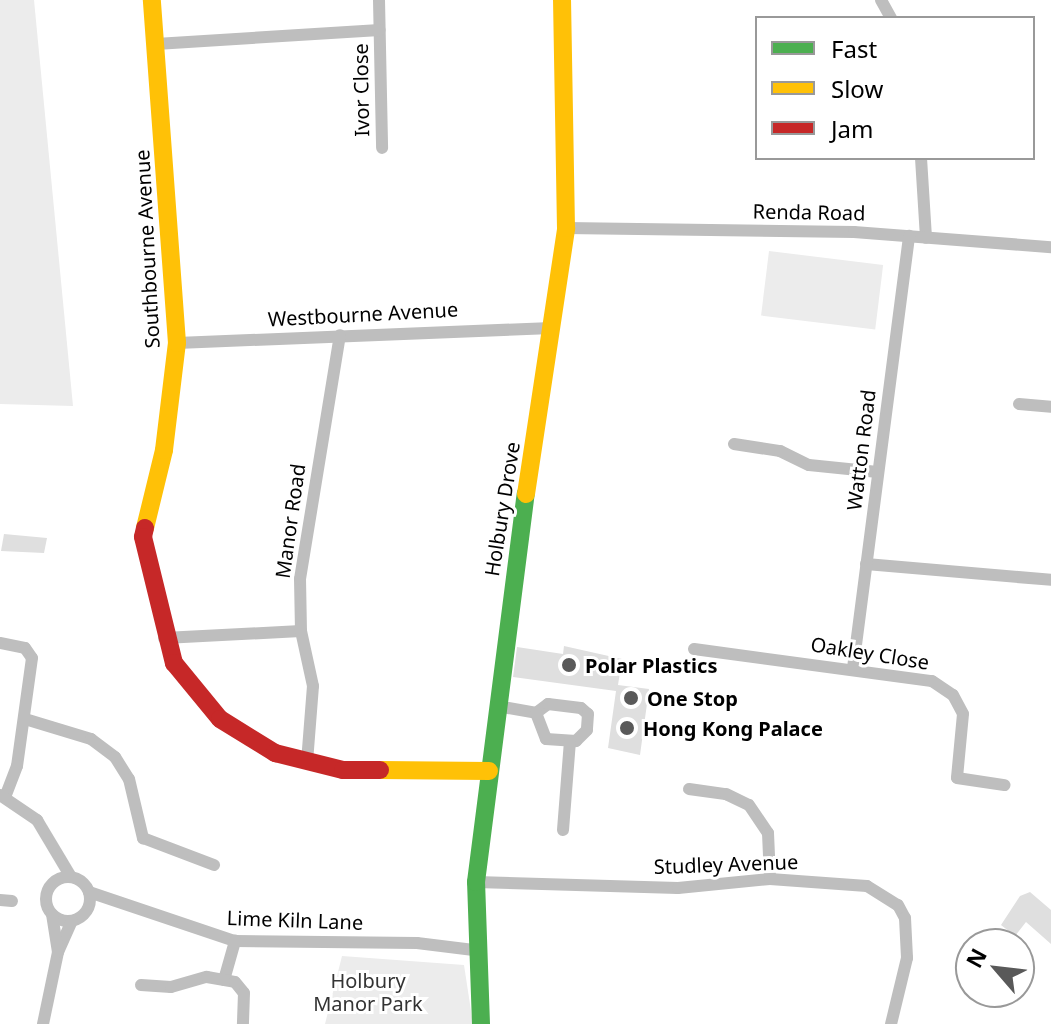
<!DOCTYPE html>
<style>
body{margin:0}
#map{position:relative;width:1051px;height:1024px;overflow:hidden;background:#fff;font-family:"Noto Sans",sans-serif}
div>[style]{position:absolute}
.green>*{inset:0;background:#ececec;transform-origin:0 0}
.building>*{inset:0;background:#dfdfdf}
.street>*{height:12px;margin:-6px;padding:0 6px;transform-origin:6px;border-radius:6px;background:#bebebe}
.street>.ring{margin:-6px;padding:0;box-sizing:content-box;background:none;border:12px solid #bebebe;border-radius:50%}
.fast>*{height:18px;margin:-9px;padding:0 9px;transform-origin:9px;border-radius:9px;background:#4caf50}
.slow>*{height:18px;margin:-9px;padding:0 9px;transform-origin:9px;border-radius:9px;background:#ffc107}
.jam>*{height:18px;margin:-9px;padding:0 9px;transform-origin:9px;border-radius:9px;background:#c62828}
.dots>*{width:22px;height:22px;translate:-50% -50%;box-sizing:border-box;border:4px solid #fff;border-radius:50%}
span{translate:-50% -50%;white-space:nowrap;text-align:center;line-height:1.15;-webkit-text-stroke:6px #fff;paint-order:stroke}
.street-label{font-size:20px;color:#000}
.poi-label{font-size:20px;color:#000;font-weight:700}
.left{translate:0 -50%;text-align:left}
.park-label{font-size:20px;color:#333}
.legend{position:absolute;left:755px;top:16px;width:280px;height:144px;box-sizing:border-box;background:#fff;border:2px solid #999;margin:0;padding:10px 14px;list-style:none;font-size:24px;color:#000}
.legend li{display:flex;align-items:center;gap:16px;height:40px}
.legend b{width:40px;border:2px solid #999}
.north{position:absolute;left:955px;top:928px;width:80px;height:80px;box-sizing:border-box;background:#fff;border:2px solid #999;border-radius:50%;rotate:298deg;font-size:22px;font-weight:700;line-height:32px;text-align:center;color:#000}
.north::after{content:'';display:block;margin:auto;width:28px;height:36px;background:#595959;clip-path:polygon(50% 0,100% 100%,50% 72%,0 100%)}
</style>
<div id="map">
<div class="green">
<i style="clip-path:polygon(0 0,34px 0,73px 406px,0 404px)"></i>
<i style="left:769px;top:251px;width:115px;height:65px;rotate:7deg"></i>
<i style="clip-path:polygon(342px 956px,464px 965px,473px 1024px,325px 1024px)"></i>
</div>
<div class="building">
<i style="clip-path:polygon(4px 534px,47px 538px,44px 553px,1px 551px)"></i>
<i style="clip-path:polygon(564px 646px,622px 659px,618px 685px,649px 689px,640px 755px,608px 748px,616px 691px,513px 677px,517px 647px,563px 654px)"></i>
<i style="clip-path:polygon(1030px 892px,1051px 910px,1051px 944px,1026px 922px,1015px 936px,1001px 925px,1020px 896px)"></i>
</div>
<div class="street">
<i style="left:379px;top:0;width:148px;rotate:88.8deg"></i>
<i style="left:881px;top:0;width:21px;rotate:61deg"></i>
<i style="left:156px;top:44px;width:224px;rotate:-3.6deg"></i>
<i style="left:921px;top:158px;width:80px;rotate:86.4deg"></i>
<i style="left:566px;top:228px;width:288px;rotate:0.8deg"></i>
<i style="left:854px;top:232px;width:198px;rotate:4.4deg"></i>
<i style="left:177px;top:343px;width:375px;rotate:-2.3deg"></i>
<i style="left:1019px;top:404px;width:32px;rotate:5deg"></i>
<i style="left:734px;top:444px;width:47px;rotate:8.7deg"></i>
<i style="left:780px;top:451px;width:32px;rotate:26deg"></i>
<i style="left:809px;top:465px;width:69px;rotate:5.8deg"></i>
<i style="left:866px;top:564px;width:186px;rotate:4.9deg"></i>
<i style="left:164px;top:638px;width:137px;rotate:-2.9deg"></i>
<i style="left:0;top:643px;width:25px;rotate:11deg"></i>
<i style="left:25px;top:648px;width:12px;rotate:55deg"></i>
<i style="left:32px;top:658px;width:109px;rotate:97.9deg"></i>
<i style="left:17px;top:766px;width:33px;rotate:111deg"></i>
<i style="left:694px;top:649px;width:240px;rotate:7.7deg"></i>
<i style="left:932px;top:681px;width:25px;rotate:34deg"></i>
<i style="left:953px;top:695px;width:21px;rotate:62deg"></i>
<i style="left:963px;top:714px;width:64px;rotate:95.4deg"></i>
<i style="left:957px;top:778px;width:48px;rotate:8.5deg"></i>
<i style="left:853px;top:668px;width:436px;rotate:-82.6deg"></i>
<i style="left:497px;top:706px;width:40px;rotate:10deg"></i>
<i style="left:536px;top:713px;width:15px;rotate:-37deg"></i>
<i style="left:548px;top:704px;width:33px;rotate:7deg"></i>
<i style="left:581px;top:708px;width:9px;rotate:41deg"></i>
<i style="left:588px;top:714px;width:16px;rotate:94deg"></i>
<i style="left:587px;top:730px;width:16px;rotate:135deg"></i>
<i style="left:576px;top:741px;width:30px;rotate:-176deg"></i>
<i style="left:546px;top:739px;width:28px;rotate:-111deg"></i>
<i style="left:25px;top:719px;width:69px;rotate:16.9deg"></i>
<i style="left:91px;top:739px;width:30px;rotate:37deg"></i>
<i style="left:115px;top:757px;width:26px;rotate:58deg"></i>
<i style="left:129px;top:779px;width:61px;rotate:76.7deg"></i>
<i style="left:143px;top:838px;width:76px;rotate:20.8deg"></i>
<i style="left:307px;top:762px;width:76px;rotate:-85.5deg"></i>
<i style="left:313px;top:686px;width:56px;rotate:-102.3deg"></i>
<i style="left:301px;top:631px;width:52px;rotate:-91.1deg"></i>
<i style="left:300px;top:579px;width:247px;rotate:-80.7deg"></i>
<i style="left:689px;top:789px;width:37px;rotate:8deg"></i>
<i style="left:726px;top:794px;width:25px;rotate:26deg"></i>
<i style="left:749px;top:805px;width:34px;rotate:56deg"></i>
<i style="left:768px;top:833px;width:46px;rotate:87.5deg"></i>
<i style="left:0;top:795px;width:45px;rotate:34deg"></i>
<i style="left:37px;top:820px;width:66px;rotate:59.2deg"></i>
<i style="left:563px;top:830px;width:89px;rotate:-85.5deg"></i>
<i class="ring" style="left:46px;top:877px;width:32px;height:32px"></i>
<i style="left:476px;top:882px;width:202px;rotate:1.7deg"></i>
<i style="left:678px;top:888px;width:92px;rotate:-5.6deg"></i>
<i style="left:770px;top:879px;width:97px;rotate:4.1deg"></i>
<i style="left:867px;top:886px;width:36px;rotate:32deg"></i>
<i style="left:898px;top:905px;width:15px;rotate:62deg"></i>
<i style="left:905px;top:918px;width:40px;rotate:87.1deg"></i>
<i style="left:907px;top:958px;width:68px;rotate:103.6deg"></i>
<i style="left:89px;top:892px;width:154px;rotate:18.6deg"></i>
<i style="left:235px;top:941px;width:182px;rotate:0.6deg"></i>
<i style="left:417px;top:943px;width:57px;rotate:7deg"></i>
<i style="left:0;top:900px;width:12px;rotate:5deg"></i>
<i style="left:58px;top:952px;width:34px;rotate:-66deg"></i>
<i style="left:224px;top:980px;width:41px;rotate:-74.2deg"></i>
<i style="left:141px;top:985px;width:30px;rotate:4deg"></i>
<i style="left:171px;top:987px;width:37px;rotate:-16deg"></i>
<i style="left:207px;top:977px;width:28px;rotate:10deg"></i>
<i style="left:235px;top:982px;width:14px;rotate:51deg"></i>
<i style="left:244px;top:993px;width:31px;rotate:92deg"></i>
<i style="left:43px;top:1024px;width:74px;rotate:-78.2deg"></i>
<i style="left:58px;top:952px;width:38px;rotate:-99deg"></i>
</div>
<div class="fast">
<i style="left:481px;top:1024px;width:142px;rotate:-92deg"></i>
<i style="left:476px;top:882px;width:391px;rotate:-82.7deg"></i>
</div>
<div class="slow">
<i style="left:526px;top:494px;width:269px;rotate:-81.4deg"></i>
<i style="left:566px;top:228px;width:228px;rotate:-91deg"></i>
<i style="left:145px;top:528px;width:80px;rotate:-76.3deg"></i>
<i style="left:164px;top:450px;width:108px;rotate:-83.1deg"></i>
<i style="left:177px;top:343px;width:344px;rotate:-94.2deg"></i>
<i style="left:380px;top:770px;width:109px;rotate:0.5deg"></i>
</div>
<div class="jam">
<i style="left:145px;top:528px;width:9px;rotate:103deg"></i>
<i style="left:143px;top:537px;width:130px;rotate:76.2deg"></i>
<i style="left:174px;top:663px;width:72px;rotate:50.6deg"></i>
<i style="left:220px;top:719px;width:65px;rotate:31.7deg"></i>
<i style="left:275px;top:753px;width:70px;rotate:14deg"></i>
<i style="left:343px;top:770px;width:37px"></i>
</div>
<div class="dots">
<i style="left:569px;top:665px;background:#595959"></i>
<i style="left:631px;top:698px;background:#595959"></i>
<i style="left:627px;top:728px;background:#595959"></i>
</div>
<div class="street-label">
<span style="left:361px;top:90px;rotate:-91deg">Ivor Close</span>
<span style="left:809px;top:212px;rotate:1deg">Renda Road</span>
<span style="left:147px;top:249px;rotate:-93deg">Southbourne Avenue</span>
<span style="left:363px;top:314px;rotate:-3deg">Westbourne Avenue</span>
<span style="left:861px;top:450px;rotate:-83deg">Watton Road</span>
<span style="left:502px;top:509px;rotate:-81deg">Holbury Drove</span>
<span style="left:290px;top:521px;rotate:-82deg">Manor Road</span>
<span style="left:870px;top:653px;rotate:9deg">Oakley Close</span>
<span style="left:726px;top:864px;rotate:-2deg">Studley Avenue</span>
<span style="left:295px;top:920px;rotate:2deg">Lime Kiln Lane</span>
</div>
<div class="poi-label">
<span class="left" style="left:585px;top:665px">Polar Plastics</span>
<span class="left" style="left:647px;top:698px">One Stop</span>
<span class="left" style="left:643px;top:728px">Hong Kong Palace</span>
</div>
<div class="park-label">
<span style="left:368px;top:992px">Holbury<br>Manor Park</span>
</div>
<ul class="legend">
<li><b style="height:10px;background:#4caf50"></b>Fast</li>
<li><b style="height:10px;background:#ffc107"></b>Slow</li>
<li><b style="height:10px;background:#c62828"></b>Jam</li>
</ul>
<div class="north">N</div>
</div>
